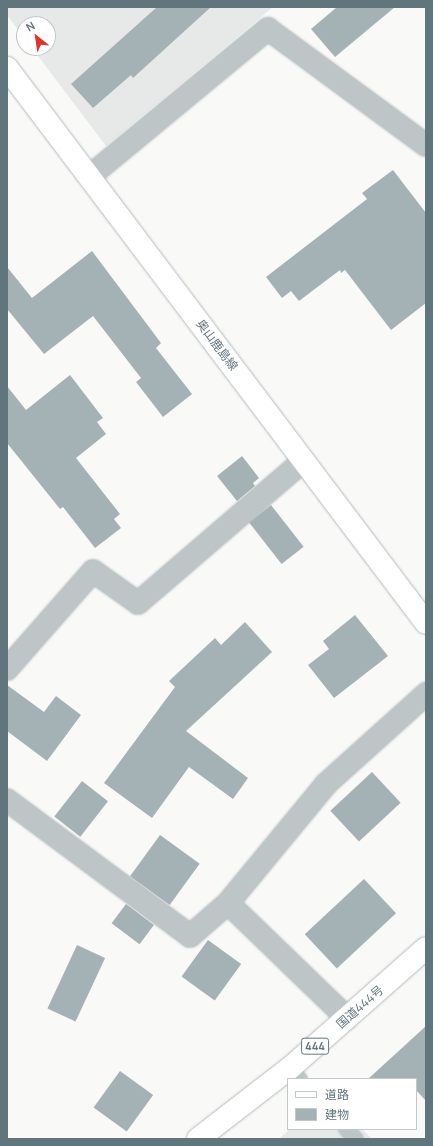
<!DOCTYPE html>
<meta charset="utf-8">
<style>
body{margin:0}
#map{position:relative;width:433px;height:1146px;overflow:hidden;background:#f9f9f7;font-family:Manrope,"Noto Sans JP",sans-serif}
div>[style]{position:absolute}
.built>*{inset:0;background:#e7e9e8}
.building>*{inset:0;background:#a5b2b5;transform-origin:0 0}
.roads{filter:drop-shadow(0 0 1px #b3bbbe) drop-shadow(0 0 1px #b3bbbe)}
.lane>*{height:14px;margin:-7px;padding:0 7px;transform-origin:7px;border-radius:7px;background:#bec5c7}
.street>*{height:22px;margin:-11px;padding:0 11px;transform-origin:11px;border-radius:11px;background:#bec5c7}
.secondary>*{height:22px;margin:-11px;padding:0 11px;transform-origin:11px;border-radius:11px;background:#fff}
.highway>*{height:22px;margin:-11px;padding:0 11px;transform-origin:11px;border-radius:11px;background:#fff}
span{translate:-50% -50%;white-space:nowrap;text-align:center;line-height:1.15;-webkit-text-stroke:4px #fff;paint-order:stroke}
.shield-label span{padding:1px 3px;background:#fff;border:1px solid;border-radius:3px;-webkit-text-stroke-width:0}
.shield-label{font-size:11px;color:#60767c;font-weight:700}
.street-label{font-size:12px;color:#60767c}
.frame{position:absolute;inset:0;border:8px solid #60767c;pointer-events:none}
.legend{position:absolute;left:287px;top:1078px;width:130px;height:52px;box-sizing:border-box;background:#fff;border:1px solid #bfc8cb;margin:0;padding:5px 7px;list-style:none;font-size:12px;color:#60767c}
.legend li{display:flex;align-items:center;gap:8px;height:20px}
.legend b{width:20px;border:1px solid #bfc8cb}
.north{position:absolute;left:16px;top:16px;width:40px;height:40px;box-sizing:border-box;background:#fff;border:1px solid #bfc8cb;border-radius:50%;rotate:330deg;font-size:11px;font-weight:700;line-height:16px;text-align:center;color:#60767c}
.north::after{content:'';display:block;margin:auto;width:14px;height:18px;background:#e1312f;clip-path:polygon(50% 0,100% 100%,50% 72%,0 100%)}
</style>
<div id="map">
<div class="built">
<i style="clip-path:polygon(7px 7px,273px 7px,106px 146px,32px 48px,48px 48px,48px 24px,24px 24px,24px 38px,7px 15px)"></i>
<i style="clip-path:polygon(290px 1129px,362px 1129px,372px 1139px,279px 1139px)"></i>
</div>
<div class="building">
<i style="clip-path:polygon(157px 7px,211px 7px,133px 78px,131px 75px,93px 108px,71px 84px)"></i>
<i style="clip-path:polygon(337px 7px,395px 7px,335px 57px,311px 29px)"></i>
<i style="clip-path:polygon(393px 170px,426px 213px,426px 303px,391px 330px,345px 270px,341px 273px,340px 270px,299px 301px,291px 291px,282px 298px,266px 277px,367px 199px,362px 193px)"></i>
<i style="clip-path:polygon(92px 251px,161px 343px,156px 348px,192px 394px,163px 417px,136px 382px,141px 378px,93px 316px,44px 354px,7px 309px,7px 267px,32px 298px)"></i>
<i style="clip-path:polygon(70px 375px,103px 418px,97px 422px,106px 434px,76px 458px,120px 514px,114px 519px,121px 528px,95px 548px,63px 507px,60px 509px,7px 443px,7px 386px,26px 410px)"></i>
<i style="clip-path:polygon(242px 456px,259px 478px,253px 483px,255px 486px,237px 501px,217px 476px)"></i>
<i style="left:271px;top:505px;width:53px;height:28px;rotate:52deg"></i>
<i style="clip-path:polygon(355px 615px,388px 656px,334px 698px,308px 665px,329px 649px,323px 641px)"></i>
<i style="clip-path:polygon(245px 622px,272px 652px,186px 731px,248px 778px,233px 799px,189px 767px,152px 818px,104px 783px,175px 687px,169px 681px,215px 638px,221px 645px)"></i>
<i style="clip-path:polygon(7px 685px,44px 712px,56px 696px,81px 715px,47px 761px,7px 731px)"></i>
<i style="left:372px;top:772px;width:42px;height:57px;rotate:47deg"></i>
<i style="left:82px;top:781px;width:33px;height:45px;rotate:38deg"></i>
<i style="left:160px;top:835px;width:49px;height:51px;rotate:36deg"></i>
<i style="left:364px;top:879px;width:47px;height:81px;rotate:47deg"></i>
<i style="left:126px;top:904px;width:35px;height:24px;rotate:37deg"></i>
<i style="left:208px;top:940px;width:41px;height:45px;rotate:36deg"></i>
<i style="left:77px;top:945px;width:31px;height:70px;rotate:25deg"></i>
<i style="clip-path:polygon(426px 1026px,426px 1101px,416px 1090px,416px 1079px,368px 1079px)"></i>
<i style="left:120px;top:1071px;width:41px;height:45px;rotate:36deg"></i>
</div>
<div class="roads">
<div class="lane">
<i style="left:290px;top:1068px;width:15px;rotate:48deg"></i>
<i style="left:346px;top:1129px;width:14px;rotate:45deg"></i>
</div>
<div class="street">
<i style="left:90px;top:176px;width:231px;rotate:-39.6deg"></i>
<i style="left:268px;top:29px;width:196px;rotate:36.3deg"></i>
<i style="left:7px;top:669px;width:130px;rotate:-48.7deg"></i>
<i style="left:93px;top:571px;width:55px;rotate:35.4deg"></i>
<i style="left:138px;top:603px;width:218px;rotate:-40.7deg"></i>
<i style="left:7px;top:800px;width:228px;rotate:36.6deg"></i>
<i style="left:190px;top:936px;width:50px;rotate:-41deg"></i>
<i style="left:347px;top:1018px;width:165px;rotate:-136deg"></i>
<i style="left:228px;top:903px;width:154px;rotate:-50.5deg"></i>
<i style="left:326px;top:784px;width:135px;rotate:-42deg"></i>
</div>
<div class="secondary">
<i style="left:7px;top:68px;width:695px;rotate:52.95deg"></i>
</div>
<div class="highway">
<i style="left:198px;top:1139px;width:116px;rotate:-37.7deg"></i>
<i style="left:290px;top:1068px;width:181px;rotate:-41.4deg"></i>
</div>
</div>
<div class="shield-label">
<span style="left:315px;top:1046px">444</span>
</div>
<div class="street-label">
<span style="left:217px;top:345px;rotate:53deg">奥山鹿島線</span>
<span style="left:360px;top:1007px;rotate:-41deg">国道444号</span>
</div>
<div class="frame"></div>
<ul class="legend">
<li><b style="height:5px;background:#fff"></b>道路</li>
<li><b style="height:11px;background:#a5b2b5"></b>建物</li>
</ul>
<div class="north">N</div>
</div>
